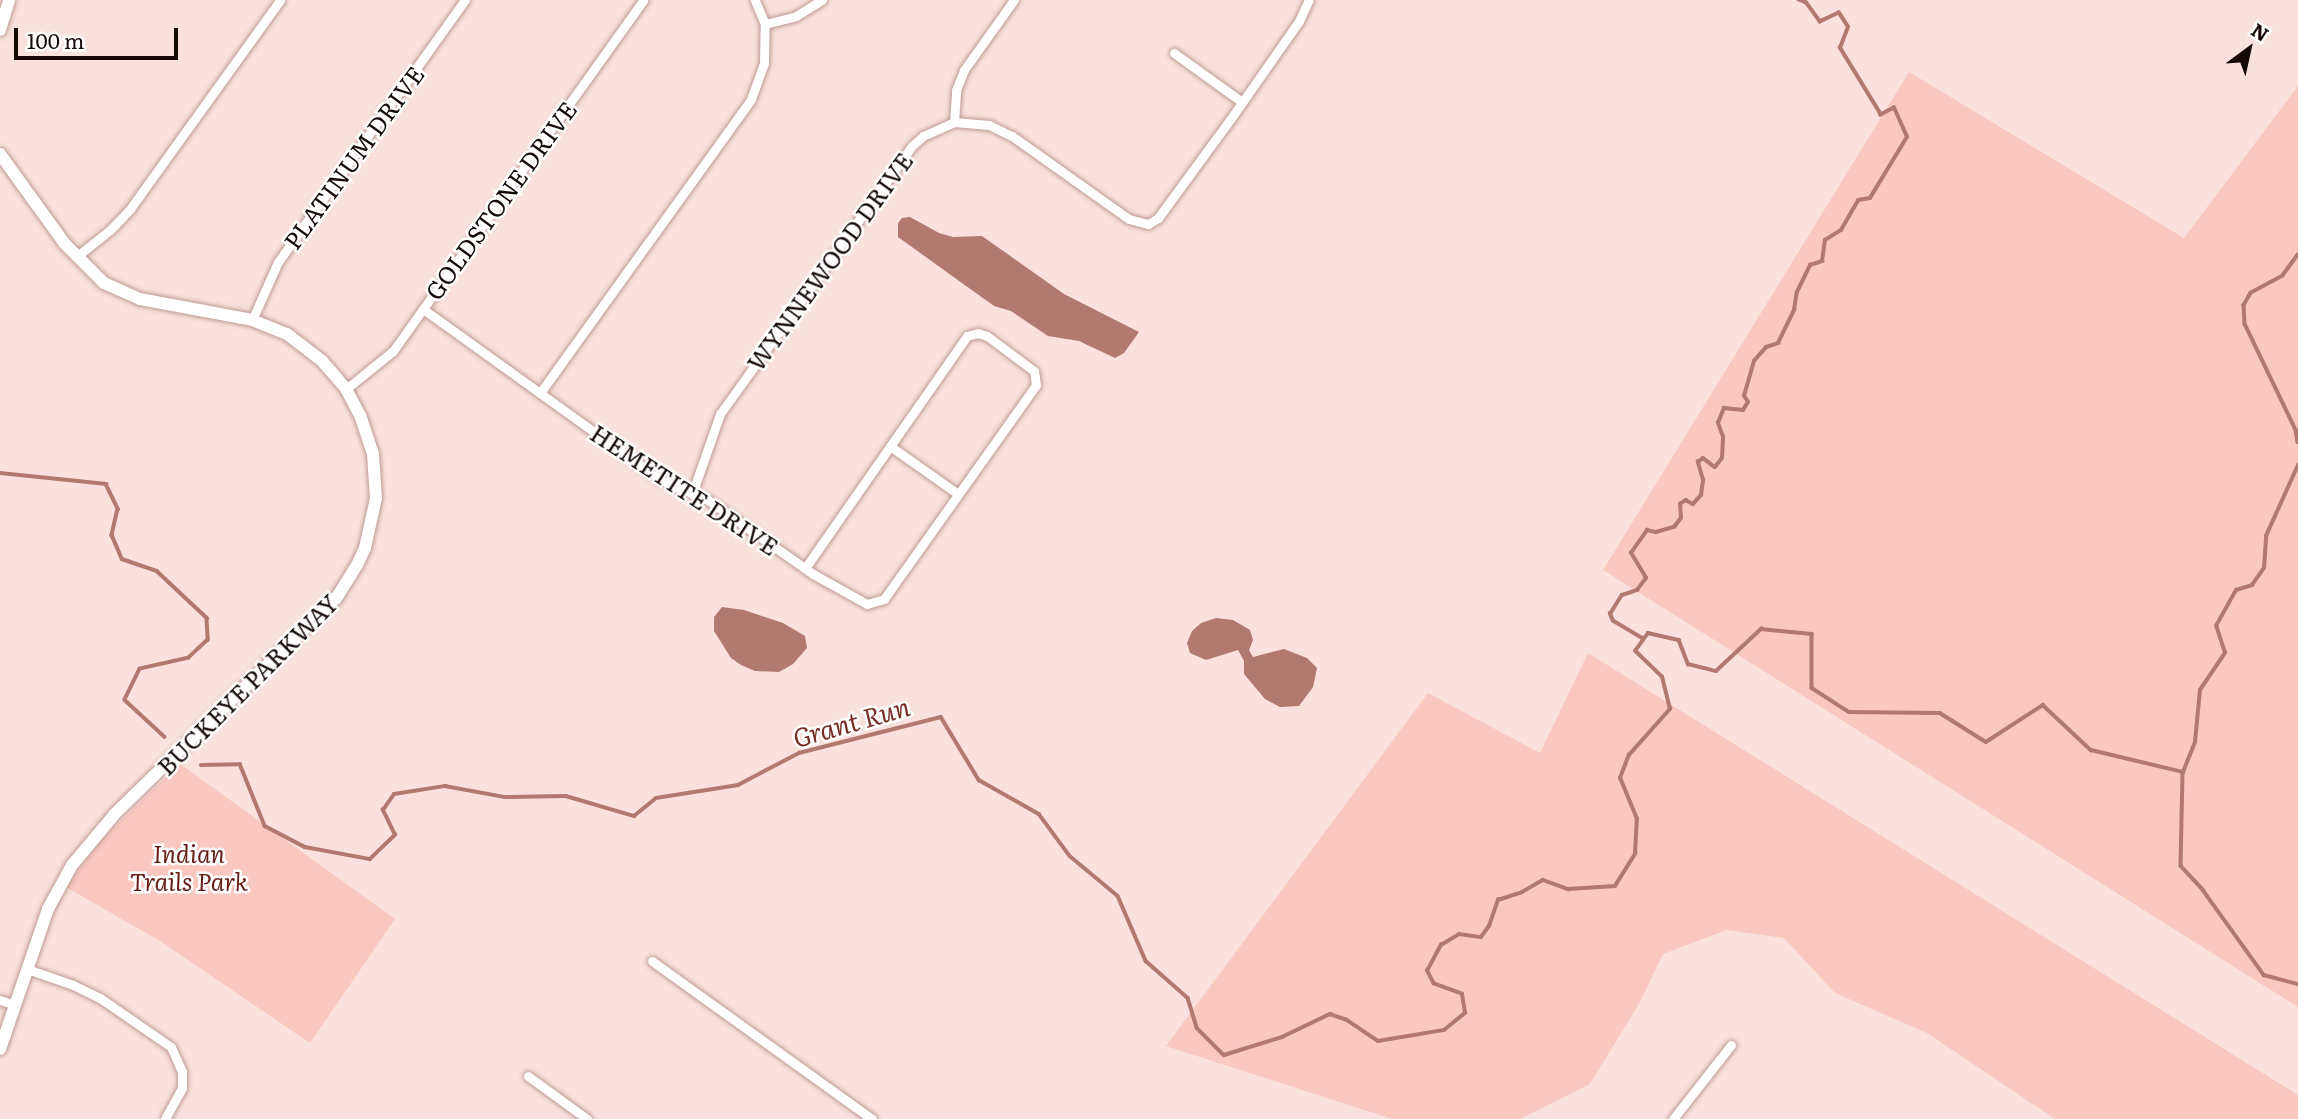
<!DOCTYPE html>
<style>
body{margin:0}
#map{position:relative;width:2298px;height:1119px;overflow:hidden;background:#fae1dd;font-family:Literata,serif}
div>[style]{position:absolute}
.green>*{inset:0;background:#f9c8bf}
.water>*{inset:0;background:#b2796f}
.stream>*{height:3.5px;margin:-1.75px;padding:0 1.75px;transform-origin:1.75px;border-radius:1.75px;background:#b2796f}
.roads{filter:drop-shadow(0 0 2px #bf9a93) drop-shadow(0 0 2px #bf9a93)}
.street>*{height:9px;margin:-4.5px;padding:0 4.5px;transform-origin:4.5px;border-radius:4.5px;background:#fff}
.secondary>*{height:12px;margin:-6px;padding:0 6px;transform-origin:6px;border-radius:6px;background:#fff}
span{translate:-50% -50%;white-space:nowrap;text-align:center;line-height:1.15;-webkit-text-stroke:5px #fff;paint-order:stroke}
.street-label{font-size:24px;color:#150907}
.park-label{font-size:24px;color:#661f17;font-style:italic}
.water-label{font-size:26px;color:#772f25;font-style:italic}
.north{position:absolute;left:2214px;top:14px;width:70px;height:70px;-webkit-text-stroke:5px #fff;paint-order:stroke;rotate:33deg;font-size:19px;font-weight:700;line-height:28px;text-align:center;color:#150907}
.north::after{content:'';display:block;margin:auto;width:24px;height:32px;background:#150907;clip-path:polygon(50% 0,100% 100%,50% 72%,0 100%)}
.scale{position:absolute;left:14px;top:28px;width:164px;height:32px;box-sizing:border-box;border:4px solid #150907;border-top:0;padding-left:9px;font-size:21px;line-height:24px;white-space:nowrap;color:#150907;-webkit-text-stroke:5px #fff;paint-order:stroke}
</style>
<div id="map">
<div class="green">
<i style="clip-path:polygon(1909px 72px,2184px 238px,2298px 86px,2298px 1007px,1603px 570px)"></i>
<i style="clip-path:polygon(1588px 653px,2298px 1095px,2298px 1119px,2055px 1119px,1927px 1033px,1835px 993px,1784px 938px,1727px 930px,1663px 954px,1640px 1002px,1590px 1084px,1520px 1119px,1392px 1119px,1166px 1046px,1428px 693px,1540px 753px)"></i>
<i style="clip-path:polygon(180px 764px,395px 919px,310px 1043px,160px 941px,66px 887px,102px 839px)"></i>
</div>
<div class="water">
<i style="clip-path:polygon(910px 217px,939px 233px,953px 237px,982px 236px,1064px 294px,1139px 332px,1124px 353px,1115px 358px,1079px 341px,1048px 336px,1011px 311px,994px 306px,898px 237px,898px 223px,902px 218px)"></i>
<i style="clip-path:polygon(722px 607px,744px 610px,783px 623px,805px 636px,807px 648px,793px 664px,779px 672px,755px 671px,741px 665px,731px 658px,714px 631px,714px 617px)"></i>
<i style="clip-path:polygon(1216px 618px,1233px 620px,1250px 630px,1253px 640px,1249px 650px,1253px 657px,1284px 649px,1307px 658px,1317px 668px,1313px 687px,1299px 706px,1280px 707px,1265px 699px,1244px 674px,1244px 661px,1238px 650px,1206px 660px,1190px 653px,1187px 643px,1192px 631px,1201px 623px)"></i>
</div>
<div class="stream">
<i style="left:2298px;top:255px;width:26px;rotate:126deg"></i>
<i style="left:2283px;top:276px;width:36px;rotate:152deg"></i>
<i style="left:2251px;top:293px;width:14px;rotate:120deg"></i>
<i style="left:2244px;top:305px;width:19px;rotate:87deg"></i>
<i style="left:2245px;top:324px;width:118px;rotate:64.3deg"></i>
<i style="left:2296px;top:430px;width:12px;rotate:81deg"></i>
<i style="left:0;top:473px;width:107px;rotate:5.9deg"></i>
<i style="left:106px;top:484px;width:28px;rotate:64deg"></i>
<i style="left:118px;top:509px;width:27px;rotate:103deg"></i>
<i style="left:112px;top:535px;width:26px;rotate:67deg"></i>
<i style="left:122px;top:559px;width:37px;rotate:19deg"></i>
<i style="left:157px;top:571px;width:69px;rotate:43.2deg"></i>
<i style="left:207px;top:618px;width:22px;rotate:87deg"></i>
<i style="left:208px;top:640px;width:26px;rotate:137deg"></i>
<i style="left:189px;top:658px;width:50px;rotate:167.3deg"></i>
<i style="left:140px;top:669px;width:34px;rotate:116deg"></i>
<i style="left:125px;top:700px;width:54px;rotate:42.8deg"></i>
<i style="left:1643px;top:639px;width:35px;rotate:-149deg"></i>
<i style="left:1613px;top:621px;width:8px;rotate:-113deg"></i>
<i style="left:1610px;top:614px;width:22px;rotate:-58deg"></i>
<i style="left:1622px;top:595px;width:16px;rotate:-18deg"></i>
<i style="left:1637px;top:590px;width:15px;rotate:-53deg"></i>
<i style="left:1646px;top:578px;width:29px;rotate:-121deg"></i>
<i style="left:1631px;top:553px;width:28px;rotate:-55deg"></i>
<i style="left:1647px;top:530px;width:9px;rotate:13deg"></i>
<i style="left:1656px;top:532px;width:19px;rotate:-16deg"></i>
<i style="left:1674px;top:527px;width:11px;rotate:-52deg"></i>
<i style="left:1681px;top:518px;width:14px;rotate:-94deg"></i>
<i style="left:1680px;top:504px;width:7px;rotate:-34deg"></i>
<i style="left:1686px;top:500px;width:8px;rotate:30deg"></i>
<i style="left:1693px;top:504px;width:12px;rotate:-48deg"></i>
<i style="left:1701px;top:495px;width:15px;rotate:-82deg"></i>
<i style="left:1703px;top:480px;width:19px;rotate:-106deg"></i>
<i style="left:1698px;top:462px;width:6px;rotate:-39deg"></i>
<i style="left:1703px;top:458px;width:15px;rotate:37deg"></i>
<i style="left:1715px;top:467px;width:11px;rotate:-52deg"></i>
<i style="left:1722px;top:458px;width:21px;rotate:-87deg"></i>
<i style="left:1723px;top:437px;width:15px;rotate:-110deg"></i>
<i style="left:1718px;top:423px;width:16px;rotate:-68deg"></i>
<i style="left:1724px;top:408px;width:19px;rotate:6deg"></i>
<i style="left:1743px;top:410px;width:9px;rotate:-58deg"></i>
<i style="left:1748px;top:402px;width:7px;rotate:-124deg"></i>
<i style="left:1744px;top:396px;width:36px;rotate:-74deg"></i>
<i style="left:1754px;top:361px;width:18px;rotate:-49deg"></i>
<i style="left:1766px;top:347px;width:13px;rotate:-18deg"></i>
<i style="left:1778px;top:343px;width:37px;rotate:-64deg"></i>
<i style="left:1794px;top:310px;width:18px;rotate:-81deg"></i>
<i style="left:1797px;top:292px;width:30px;rotate:-64deg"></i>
<i style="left:1810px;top:265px;width:13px;rotate:-18deg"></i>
<i style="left:1822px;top:261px;width:21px;rotate:-82deg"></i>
<i style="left:1825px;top:240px;width:19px;rotate:-32deg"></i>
<i style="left:1841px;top:230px;width:34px;rotate:-60deg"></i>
<i style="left:1858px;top:200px;width:12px;rotate:-9deg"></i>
<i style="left:1870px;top:198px;width:71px;rotate:-58.8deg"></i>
<i style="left:1907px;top:137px;width:32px;rotate:-114deg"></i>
<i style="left:1894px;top:108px;width:15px;rotate:152deg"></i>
<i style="left:1881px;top:115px;width:79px;rotate:-121.5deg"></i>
<i style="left:1840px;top:48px;width:22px;rotate:-69deg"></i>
<i style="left:1848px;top:27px;width:17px;rotate:-123deg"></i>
<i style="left:1839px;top:13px;width:21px;rotate:155deg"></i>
<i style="left:1820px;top:22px;width:24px;rotate:-126deg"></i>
<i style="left:1806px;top:3px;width:8px;rotate:-157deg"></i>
<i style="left:201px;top:765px;width:39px;rotate:-1deg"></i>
<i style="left:240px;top:764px;width:67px;rotate:68deg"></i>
<i style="left:265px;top:826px;width:45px;rotate:27.7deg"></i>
<i style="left:305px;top:847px;width:66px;rotate:10.5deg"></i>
<i style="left:370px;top:859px;width:35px;rotate:-44deg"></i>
<i style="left:395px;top:835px;width:28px;rotate:-116deg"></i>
<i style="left:383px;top:810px;width:19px;rotate:-55deg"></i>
<i style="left:394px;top:794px;width:52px;rotate:-8.9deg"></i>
<i style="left:445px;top:786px;width:61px;rotate:10.4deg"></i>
<i style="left:505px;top:797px;width:61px;rotate:-0.9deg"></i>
<i style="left:566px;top:796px;width:71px;rotate:16.4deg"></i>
<i style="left:634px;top:816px;width:28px;rotate:-39deg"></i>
<i style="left:656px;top:798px;width:83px;rotate:-9deg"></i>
<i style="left:738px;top:785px;width:69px;rotate:-27.7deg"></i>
<i style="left:799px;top:753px;width:146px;rotate:-14.2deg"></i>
<i style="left:941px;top:717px;width:74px;rotate:58.9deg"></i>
<i style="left:979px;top:780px;width:69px;rotate:29.5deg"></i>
<i style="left:1039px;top:814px;width:52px;rotate:53.6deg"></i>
<i style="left:1070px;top:856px;width:62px;rotate:39.8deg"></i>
<i style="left:1118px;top:896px;width:71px;rotate:66.7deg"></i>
<i style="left:1146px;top:961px;width:56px;rotate:41.4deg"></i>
<i style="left:1188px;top:998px;width:31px;rotate:73deg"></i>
<i style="left:1197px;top:1028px;width:38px;rotate:45deg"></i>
<i style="left:1224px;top:1055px;width:61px;rotate:-17.2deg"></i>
<i style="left:1282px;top:1037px;width:53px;rotate:-25.6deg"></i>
<i style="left:1330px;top:1014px;width:18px;rotate:19deg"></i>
<i style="left:1347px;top:1020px;width:37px;rotate:34deg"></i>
<i style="left:1378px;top:1041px;width:67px;rotate:-9.5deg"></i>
<i style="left:1444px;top:1030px;width:27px;rotate:-39deg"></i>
<i style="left:1465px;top:1013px;width:19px;rotate:-99deg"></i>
<i style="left:1462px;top:994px;width:30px;rotate:-160deg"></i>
<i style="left:1434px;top:984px;width:15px;rotate:-118deg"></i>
<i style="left:1427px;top:971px;width:30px;rotate:-62deg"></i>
<i style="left:1441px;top:945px;width:21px;rotate:-31deg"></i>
<i style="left:1459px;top:934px;width:22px;rotate:8deg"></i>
<i style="left:1481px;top:937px;width:14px;rotate:-54deg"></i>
<i style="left:1489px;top:926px;width:28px;rotate:-71deg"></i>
<i style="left:1498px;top:900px;width:25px;rotate:-18deg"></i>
<i style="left:1522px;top:892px;width:24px;rotate:-30deg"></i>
<i style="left:1543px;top:880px;width:27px;rotate:20deg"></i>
<i style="left:1568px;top:889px;width:47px;rotate:-3.7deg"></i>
<i style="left:1615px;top:886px;width:38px;rotate:-58deg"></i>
<i style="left:1635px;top:854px;width:35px;rotate:-87deg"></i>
<i style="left:1637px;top:819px;width:44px;rotate:-112.5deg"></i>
<i style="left:1620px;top:778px;width:25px;rotate:-69deg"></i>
<i style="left:1629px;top:755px;width:62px;rotate:-48.3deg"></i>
<i style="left:1670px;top:709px;width:33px;rotate:-104deg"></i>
<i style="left:1662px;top:677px;width:37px;rotate:-136deg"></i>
<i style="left:1635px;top:651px;width:22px;rotate:-54deg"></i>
<i style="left:1648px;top:633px;width:32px;rotate:13deg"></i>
<i style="left:1679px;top:640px;width:26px;rotate:69deg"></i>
<i style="left:1688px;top:664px;width:29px;rotate:14deg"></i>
<i style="left:1716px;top:671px;width:62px;rotate:-43deg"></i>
<i style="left:1761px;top:629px;width:51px;rotate:5.6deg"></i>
<i style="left:1812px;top:634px;width:54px;rotate:90deg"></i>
<i style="left:1812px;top:688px;width:44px;rotate:33deg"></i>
<i style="left:1849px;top:712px;width:91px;rotate:0.6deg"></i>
<i style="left:1940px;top:713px;width:54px;rotate:32.2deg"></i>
<i style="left:1986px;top:742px;width:68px;rotate:-33deg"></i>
<i style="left:2043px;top:705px;width:66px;rotate:43.2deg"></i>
<i style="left:2091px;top:750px;width:95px;rotate:13.4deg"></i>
<i style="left:2183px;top:772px;width:94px;rotate:91.2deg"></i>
<i style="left:2181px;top:866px;width:33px;rotate:47deg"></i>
<i style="left:2203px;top:890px;width:105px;rotate:54.3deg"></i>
<i style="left:2264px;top:975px;width:35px;rotate:15deg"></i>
<i style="left:2183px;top:772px;width:32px;rotate:-68deg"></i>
<i style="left:2195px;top:742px;width:52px;rotate:-84.5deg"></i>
<i style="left:2200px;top:690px;width:45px;rotate:-56deg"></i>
<i style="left:2225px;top:653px;width:28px;rotate:-108deg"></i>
<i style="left:2216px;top:626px;width:41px;rotate:-60.9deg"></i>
<i style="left:2236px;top:590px;width:17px;rotate:-17deg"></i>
<i style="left:2252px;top:585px;width:21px;rotate:-55deg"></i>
<i style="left:2264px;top:568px;width:32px;rotate:-86deg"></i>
<i style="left:2266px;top:536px;width:78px;rotate:-65.7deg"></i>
</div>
<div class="roads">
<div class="street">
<i style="left:765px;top:24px;width:32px;rotate:-14deg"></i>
<i style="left:796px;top:16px;width:31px;rotate:-32deg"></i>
<i style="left:1174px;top:53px;width:84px;rotate:35.8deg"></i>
<i style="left:954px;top:122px;width:32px;rotate:-86deg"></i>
<i style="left:956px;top:90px;width:22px;rotate:-68deg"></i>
<i style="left:964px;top:70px;width:86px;rotate:-54.5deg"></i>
<i style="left:76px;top:257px;width:43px;rotate:-38.5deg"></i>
<i style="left:110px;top:230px;width:29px;rotate:-46deg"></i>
<i style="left:130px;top:209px;width:257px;rotate:-54.3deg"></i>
<i style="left:423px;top:309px;width:293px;rotate:35.7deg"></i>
<i style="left:661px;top:480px;width:51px;rotate:23.1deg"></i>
<i style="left:708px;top:500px;width:128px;rotate:35.2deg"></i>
<i style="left:813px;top:574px;width:62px;rotate:29.1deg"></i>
<i style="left:867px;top:604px;width:18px;rotate:-16deg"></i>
<i style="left:884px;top:599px;width:262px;rotate:-54.6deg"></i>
<i style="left:1036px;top:385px;width:14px;rotate:-98deg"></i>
<i style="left:1034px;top:371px;width:59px;rotate:-143.3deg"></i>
<i style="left:987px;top:336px;width:9px;rotate:-162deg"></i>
<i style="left:978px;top:333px;width:11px;rotate:165deg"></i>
<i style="left:967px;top:336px;width:283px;rotate:124.9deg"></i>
<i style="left:252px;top:320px;width:64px;rotate:-65.9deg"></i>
<i style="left:278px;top:262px;width:322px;rotate:-54.5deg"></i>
<i style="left:346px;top:389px;width:60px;rotate:-39deg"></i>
<i style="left:393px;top:351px;width:431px;rotate:-54.5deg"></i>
<i style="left:540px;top:393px;width:362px;rotate:-54.3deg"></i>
<i style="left:751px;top:99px;width:38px;rotate:-70deg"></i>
<i style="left:764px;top:63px;width:39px;rotate:-89deg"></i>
<i style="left:765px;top:24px;width:26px;rotate:-113deg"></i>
<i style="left:890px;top:446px;width:83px;rotate:35.2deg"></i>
<i style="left:692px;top:494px;width:85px;rotate:-70.7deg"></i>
<i style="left:720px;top:414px;width:330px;rotate:-54.4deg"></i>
<i style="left:912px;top:146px;width:15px;rotate:-42deg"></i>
<i style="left:923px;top:136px;width:34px;rotate:-24deg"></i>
<i style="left:954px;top:122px;width:35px;rotate:5deg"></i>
<i style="left:989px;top:125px;width:25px;rotate:26deg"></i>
<i style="left:1012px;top:136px;width:143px;rotate:35.4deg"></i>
<i style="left:1129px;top:219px;width:20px;rotate:15deg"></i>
<i style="left:1148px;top:224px;width:12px;rotate:-31deg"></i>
<i style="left:1158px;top:218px;width:129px;rotate:-53.8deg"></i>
<i style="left:1234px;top:114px;width:113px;rotate:-55deg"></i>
<i style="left:1299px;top:21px;width:23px;rotate:-65deg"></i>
<i style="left:652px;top:961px;width:271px;rotate:35.7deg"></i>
<i style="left:27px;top:969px;width:49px;rotate:19.2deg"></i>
<i style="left:73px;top:985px;width:30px;rotate:26deg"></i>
<i style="left:100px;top:998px;width:86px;rotate:34.6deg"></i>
<i style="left:171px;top:1047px;width:27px;rotate:66deg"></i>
<i style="left:182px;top:1072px;width:16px;rotate:90deg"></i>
<i style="left:182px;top:1088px;width:35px;rotate:119deg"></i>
<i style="left:0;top:1000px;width:16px;rotate:18deg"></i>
<i style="left:528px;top:1076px;width:73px;rotate:36.1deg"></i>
<i style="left:1673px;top:1119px;width:94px;rotate:-51.9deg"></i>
</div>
<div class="secondary">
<i style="left:0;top:30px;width:31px;rotate:-73deg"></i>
<i style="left:0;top:154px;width:111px;rotate:54.2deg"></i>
<i style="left:65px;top:244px;width:55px;rotate:45deg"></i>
<i style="left:104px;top:283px;width:39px;rotate:24deg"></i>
<i style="left:140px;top:299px;width:114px;rotate:10.6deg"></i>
<i style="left:252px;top:320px;width:38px;rotate:22deg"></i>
<i style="left:287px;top:334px;width:44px;rotate:37.6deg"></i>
<i style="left:322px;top:361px;width:37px;rotate:49deg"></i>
<i style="left:346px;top:389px;width:30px;rotate:62deg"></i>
<i style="left:360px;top:415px;width:41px;rotate:71.6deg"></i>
<i style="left:373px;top:454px;width:44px;rotate:86.1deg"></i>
<i style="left:376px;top:498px;width:51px;rotate:102.4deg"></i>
<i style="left:365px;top:548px;width:19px;rotate:115deg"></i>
<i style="left:357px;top:565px;width:39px;rotate:122deg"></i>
<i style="left:336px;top:598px;width:310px;rotate:135.7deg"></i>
<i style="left:114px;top:815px;width:65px;rotate:130deg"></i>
<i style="left:72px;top:865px;width:50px;rotate:118.6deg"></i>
<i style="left:48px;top:909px;width:148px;rotate:108.9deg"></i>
</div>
</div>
<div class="street-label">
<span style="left:353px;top:157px;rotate:-54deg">PLATINUM DRIVE</span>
<span style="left:500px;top:200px;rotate:-54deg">GOLDSTONE DRIVE</span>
<span style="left:829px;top:261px;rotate:-54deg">WYNNEWOOD DRIVE</span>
<span style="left:685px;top:489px;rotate:33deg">HEMETITE DRIVE</span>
<span style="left:247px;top:684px;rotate:-45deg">BUCKEYE PARKWAY</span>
</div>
<div class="park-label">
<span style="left:189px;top:867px">Indian<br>Trails Park</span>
</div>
<div class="water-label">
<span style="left:851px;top:721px;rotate:-16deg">Grant Run</span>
</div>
<div class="north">N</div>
<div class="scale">100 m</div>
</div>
